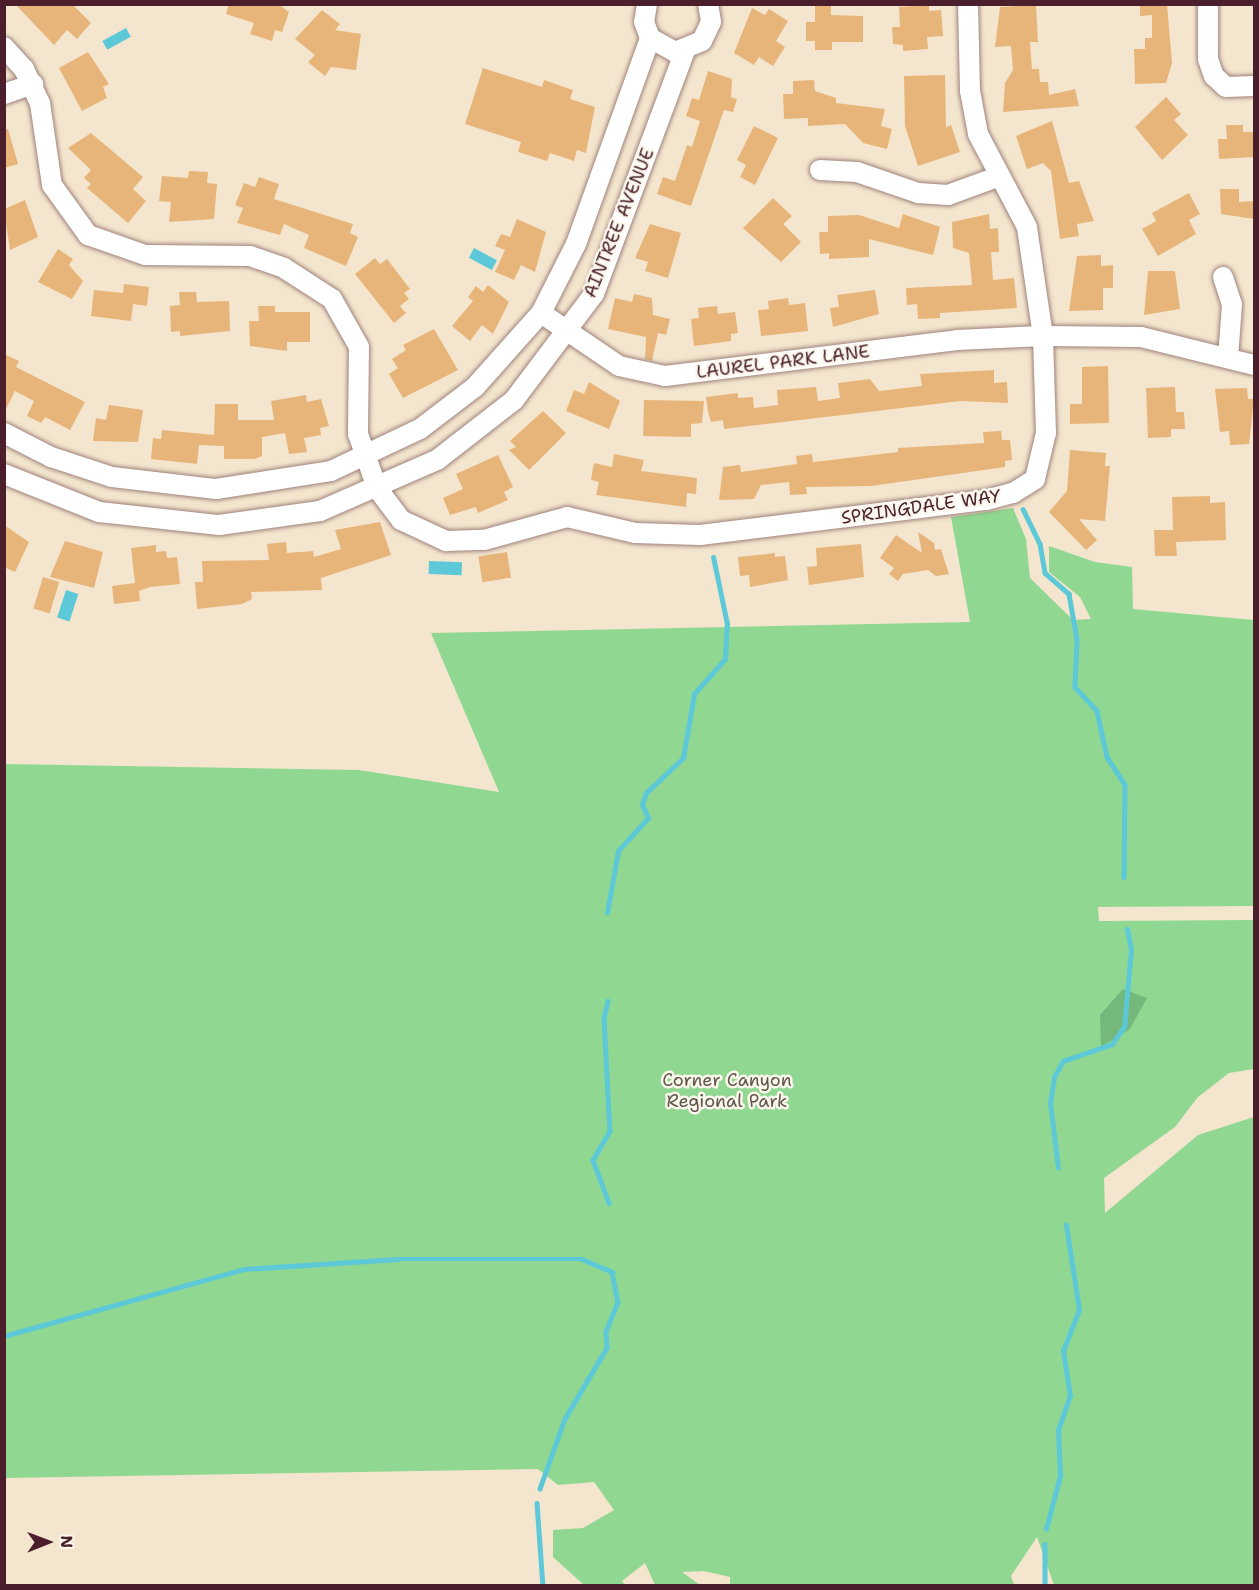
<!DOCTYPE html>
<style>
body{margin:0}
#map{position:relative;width:1259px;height:1590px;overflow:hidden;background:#f4e6ce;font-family:"Shantell Sans",sans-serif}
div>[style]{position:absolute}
.green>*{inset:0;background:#90d791}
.forest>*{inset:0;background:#74b87b}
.water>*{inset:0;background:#5dc8d7;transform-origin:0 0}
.stream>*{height:4.5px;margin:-2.25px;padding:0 2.25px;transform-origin:2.25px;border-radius:2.25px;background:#5dc8d7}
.building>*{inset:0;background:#e7b57a;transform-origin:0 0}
.roads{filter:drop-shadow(0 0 2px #9f827c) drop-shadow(0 0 2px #9f827c)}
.minor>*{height:20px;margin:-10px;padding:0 10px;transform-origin:10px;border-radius:10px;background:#fff}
span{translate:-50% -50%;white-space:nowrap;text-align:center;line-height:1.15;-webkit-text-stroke:5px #fbf7ec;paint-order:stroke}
.street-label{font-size:18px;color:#4a1f2b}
.park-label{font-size:18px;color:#5f564a}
.frame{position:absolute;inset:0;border:6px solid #4a1f2b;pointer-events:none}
.north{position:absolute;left:18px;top:1512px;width:60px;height:60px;-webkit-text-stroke:4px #fbf7ec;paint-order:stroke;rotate:89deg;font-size:16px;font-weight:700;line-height:24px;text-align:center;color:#4a1f2b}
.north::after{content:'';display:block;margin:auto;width:21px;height:27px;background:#4a1f2b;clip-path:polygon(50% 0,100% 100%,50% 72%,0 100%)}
</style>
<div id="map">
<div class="green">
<i style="clip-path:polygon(1013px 508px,1026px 539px,1030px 578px,1073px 620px,1091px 619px,1080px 597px,1049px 572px,1049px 546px,1095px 562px,1132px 567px,1133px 609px,1254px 620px,1254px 906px,1098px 907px,1099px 921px,1254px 920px,1254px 1069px,1229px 1073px,1198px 1097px,1175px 1127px,1104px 1178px,1105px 1213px,1198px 1135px,1254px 1117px,1254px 1585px,1054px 1585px,1037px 1537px,1011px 1576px,1014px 1585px,730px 1586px,730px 1577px,704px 1571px,682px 1572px,700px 1585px,655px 1585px,645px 1563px,622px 1581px,625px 1585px,584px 1585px,553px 1557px,553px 1530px,583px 1528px,614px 1510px,594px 1482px,558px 1485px,538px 1469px,5px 1478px,4px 764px,359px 770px,499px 792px,431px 633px,970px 622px,951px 517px)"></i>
</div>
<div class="forest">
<i style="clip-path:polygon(1123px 989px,1147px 998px,1130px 1029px,1101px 1047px,1100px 1015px)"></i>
</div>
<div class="water">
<i style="left:126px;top:28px;width:10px;height:27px;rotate:61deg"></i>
<i style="left:474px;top:248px;width:26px;height:11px;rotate:28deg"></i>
<i style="left:429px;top:561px;width:33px;height:13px;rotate:2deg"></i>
<i style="left:66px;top:590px;width:13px;height:29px;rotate:18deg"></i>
</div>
<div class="stream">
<i style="left:1023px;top:509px;width:39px;rotate:64deg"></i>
<i style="left:1040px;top:544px;width:29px;rotate:80deg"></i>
<i style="left:1045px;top:573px;width:32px;rotate:41deg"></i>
<i style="left:1069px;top:594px;width:46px;rotate:79.9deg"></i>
<i style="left:1077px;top:639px;width:48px;rotate:92.4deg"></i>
<i style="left:1075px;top:687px;width:33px;rotate:47deg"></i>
<i style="left:1097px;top:711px;width:47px;rotate:77.7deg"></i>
<i style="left:1107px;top:757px;width:33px;rotate:57deg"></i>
<i style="left:1125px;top:785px;width:92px;rotate:90.6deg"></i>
<i style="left:607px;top:913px;width:63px;rotate:-79.9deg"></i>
<i style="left:618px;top:851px;width:45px;rotate:-47.7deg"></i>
<i style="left:648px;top:818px;width:14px;rotate:-115deg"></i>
<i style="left:642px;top:805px;width:13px;rotate:-72deg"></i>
<i style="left:646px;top:793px;width:51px;rotate:-43.4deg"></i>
<i style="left:683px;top:758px;width:65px;rotate:-80.2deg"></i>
<i style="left:694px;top:694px;width:47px;rotate:-48.5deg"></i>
<i style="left:725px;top:659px;width:35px;rotate:-87deg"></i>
<i style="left:727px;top:624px;width:68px;rotate:-101.8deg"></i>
<i style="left:608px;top:1001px;width:17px;rotate:103deg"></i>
<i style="left:604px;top:1018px;width:113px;rotate:87deg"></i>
<i style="left:610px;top:1131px;width:34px;rotate:120deg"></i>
<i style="left:593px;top:1160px;width:46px;rotate:69.6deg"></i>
<i style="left:1058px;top:1168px;width:65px;rotate:-97deg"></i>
<i style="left:1050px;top:1103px;width:26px;rotate:-81deg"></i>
<i style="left:1054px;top:1077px;width:18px;rotate:-61deg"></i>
<i style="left:1063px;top:1061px;width:52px;rotate:-19.1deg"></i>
<i style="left:1112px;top:1044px;width:21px;rotate:-55deg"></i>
<i style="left:1124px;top:1027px;width:77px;rotate:-84.8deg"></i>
<i style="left:1131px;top:950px;width:21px;rotate:-101deg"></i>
<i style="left:4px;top:1336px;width:249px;rotate:-15.6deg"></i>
<i style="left:244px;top:1269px;width:154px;rotate:-3.7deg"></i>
<i style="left:398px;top:1259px;width:184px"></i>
<i style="left:582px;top:1259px;width:33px;rotate:23deg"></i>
<i style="left:612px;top:1272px;width:31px;rotate:79deg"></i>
<i style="left:618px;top:1302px;width:32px;rotate:112deg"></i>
<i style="left:606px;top:1332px;width:16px;rotate:86deg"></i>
<i style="left:607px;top:1348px;width:82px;rotate:120.6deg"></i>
<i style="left:565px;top:1419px;width:74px;rotate:109.7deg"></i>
<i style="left:537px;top:1503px;width:83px;rotate:85.9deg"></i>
<i style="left:1046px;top:1529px;width:55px;rotate:-75.2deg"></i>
<i style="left:1060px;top:1476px;width:46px;rotate:-92.5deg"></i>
<i style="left:1058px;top:1430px;width:36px;rotate:-71deg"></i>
<i style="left:1070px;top:1396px;width:46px;rotate:-98.8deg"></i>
<i style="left:1063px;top:1351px;width:44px;rotate:-68.7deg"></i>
<i style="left:1079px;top:1310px;width:86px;rotate:-98.7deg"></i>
<i style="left:1045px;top:1544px;width:42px;rotate:90deg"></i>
</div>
<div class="building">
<i style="clip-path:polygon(15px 4px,72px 4px,91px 23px,77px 39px,67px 30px,54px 45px)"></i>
<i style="clip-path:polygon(229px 4px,278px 4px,289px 12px,282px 32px,275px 30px,272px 41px,250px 34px,254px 23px,226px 14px)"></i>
<i style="clip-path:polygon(1140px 4px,1167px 4px,1172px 63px,1166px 83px,1135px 84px,1134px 49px,1145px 49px,1145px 38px,1152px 38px,1152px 15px,1140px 16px)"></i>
<i style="clip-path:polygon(815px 5px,831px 5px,831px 15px,863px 16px,863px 42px,832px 42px,832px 50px,815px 50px,815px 41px,806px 41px,806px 22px,815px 22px)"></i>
<i style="clip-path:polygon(929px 5px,929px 11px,941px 10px,943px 36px,927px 37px,928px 49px,903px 51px,903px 45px,893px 44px,892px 27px,900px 27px,899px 7px)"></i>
<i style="clip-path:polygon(1036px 5px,1038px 42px,1030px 42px,1032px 69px,1039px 69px,1040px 82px,1048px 82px,1049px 95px,1075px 89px,1079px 106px,1003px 112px,1005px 83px,1013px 70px,1011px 46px,995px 47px,1000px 7px)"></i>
<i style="clip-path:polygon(752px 8px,765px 15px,769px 9px,788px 21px,776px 41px,785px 47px,773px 66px,759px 57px,754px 65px,734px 53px)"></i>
<i style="clip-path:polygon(322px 10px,340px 24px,335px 30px,361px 34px,356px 70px,331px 67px,325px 76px,308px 62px,315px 55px,295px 39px)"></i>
<i style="clip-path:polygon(88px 52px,109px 84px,103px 87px,107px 98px,82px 111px,59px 68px)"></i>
<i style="clip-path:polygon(483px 68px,542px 87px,544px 80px,573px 90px,570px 99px,595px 107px,586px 153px,577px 150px,574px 161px,550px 153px,547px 161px,518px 152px,521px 142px,465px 124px)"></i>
<i style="clip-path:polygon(708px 71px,732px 79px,731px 97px,737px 99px,733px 112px,724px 110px,691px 206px,657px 194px,663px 177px,675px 181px,687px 145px,692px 147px,700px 121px,686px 116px,692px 98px,699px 100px)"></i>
<i style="clip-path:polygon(945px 75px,946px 127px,951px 125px,960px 152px,918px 166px,905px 126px,904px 76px)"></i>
<i style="clip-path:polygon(814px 80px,815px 91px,836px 98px,836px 103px,885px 109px,881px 126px,892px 129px,887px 149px,863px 143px,845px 124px,808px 126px,808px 118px,784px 119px,783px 94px,793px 94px,793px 81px)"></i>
<i style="clip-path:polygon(1166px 97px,1181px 114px,1174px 120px,1188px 135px,1162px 160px,1135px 127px)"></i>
<i style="clip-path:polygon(1052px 121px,1069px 183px,1079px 181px,1094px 221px,1077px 224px,1079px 236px,1060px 239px,1051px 171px,1043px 163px,1027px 169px,1016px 136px)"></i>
<i style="clip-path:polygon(1226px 125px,1243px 125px,1243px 132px,1254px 132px,1254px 157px,1219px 159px,1218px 139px,1227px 139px)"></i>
<i style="clip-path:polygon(754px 126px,778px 138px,755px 185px,740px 177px,746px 165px,737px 160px)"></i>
<i style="clip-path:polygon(8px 129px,18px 164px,4px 168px,4px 130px)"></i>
<i style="clip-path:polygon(91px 133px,143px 177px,133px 189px,146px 201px,128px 223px,87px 188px,91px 184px,84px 178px,91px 170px,68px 148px)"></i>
<i style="clip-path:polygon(189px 171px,208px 172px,207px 183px,217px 184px,214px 219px,169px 222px,171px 202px,159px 201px,162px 176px,188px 178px)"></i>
<i style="clip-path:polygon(259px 177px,279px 184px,274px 199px,353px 224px,350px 233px,358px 237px,346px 266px,304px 248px,309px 235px,284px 224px,280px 235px,237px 223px,243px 208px,235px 205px,244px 183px,255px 187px)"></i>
<i style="clip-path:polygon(1220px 189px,1239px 189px,1239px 202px,1254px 201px,1254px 219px,1221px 214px)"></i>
<i style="clip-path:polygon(1189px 193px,1200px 214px,1189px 220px,1196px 234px,1158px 256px,1142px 229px,1156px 221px,1152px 213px)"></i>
<i style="clip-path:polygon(773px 198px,792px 216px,783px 224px,801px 242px,781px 262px,743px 228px)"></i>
<i style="clip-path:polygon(25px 200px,38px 237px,10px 250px,4px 209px)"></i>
<i style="clip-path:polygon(903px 214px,940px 227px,933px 255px,869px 239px,869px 257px,829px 259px,829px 253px,820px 254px,819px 232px,828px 232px,828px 216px,859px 215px,899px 228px)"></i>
<i style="clip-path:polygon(989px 214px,990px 229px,998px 228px,999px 252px,991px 252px,993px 280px,1014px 278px,1017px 308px,940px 313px,940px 318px,918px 319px,917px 304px,907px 305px,906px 288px,972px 285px,969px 253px,953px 248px,952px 222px)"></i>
<i style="clip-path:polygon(517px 219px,546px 232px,535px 272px,521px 265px,514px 280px,495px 272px,505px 250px,495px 246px,501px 234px,510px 237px)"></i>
<i style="clip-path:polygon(650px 224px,681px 233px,668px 278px,645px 271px,648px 262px,635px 258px)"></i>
<i style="clip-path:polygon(58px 249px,73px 259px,69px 265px,83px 281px,72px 299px,38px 282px)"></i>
<i style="clip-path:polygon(1101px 255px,1101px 266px,1113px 265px,1113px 288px,1103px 288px,1103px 310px,1069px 311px,1077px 256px)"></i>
<i style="clip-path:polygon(375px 258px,380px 264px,387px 259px,410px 289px,404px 293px,409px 299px,400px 306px,406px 313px,394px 323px,355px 274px)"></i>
<i style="clip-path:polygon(1148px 271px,1175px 271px,1180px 309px,1144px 315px)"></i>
<i style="clip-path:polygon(124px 284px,149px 287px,147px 306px,133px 304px,131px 321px,91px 316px,94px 290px,123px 293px)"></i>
<i style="clip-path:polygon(488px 285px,509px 302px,493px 334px,482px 325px,470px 341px,452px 326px,473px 301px,468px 297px,476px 286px,483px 292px)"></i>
<i style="clip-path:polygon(875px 290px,879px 314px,833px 327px,830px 308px,839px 307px,837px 295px)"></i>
<i style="clip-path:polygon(179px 292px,196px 292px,197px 302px,229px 301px,230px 331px,180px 336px,180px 331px,171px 332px,170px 306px,180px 305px)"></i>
<i style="clip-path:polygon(634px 294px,652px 298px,653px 315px,670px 319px,666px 335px,658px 333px,652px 361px,645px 359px,646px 337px,608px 329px,615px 298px,632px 302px)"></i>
<i style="clip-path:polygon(788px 298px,789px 305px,805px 303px,808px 331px,761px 336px,758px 310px,769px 309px,768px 301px)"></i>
<i style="clip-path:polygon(258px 306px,275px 306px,275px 312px,310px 312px,310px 342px,287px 342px,287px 351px,250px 346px,249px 321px,259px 321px)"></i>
<i style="clip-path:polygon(717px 306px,718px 314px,735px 312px,738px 333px,731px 334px,731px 341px,694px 346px,691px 319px,699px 318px,698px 308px)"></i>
<i style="clip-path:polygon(434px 329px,458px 370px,403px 398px,389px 374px,398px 368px,392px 359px,406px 350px,403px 345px)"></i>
<i style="clip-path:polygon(4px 354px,19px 361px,16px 367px,85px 402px,70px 430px,45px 417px,41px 423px,27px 416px,34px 401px,15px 391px,4px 413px)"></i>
<i style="clip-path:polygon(1108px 366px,1109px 423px,1070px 424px,1070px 404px,1082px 404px,1082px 367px)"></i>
<i style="clip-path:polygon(994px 370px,994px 383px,1007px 382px,1008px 403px,961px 401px,724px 429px,723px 420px,711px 422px,708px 412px,706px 397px,738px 393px,738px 398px,753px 397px,754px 408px,778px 405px,777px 390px,816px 387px,818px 401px,840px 398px,838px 383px,870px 379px,879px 391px,922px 386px,920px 374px)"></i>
<i style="clip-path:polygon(589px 382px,620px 401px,609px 429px,566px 411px,574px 390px,584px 394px)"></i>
<i style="clip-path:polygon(1175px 387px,1176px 412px,1184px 412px,1185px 429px,1171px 429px,1171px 437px,1148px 438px,1146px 388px)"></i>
<i style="clip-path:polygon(1247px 388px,1248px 399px,1254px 399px,1249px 444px,1230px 445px,1229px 431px,1220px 432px,1215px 389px)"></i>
<i style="clip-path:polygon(306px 395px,307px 402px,321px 399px,329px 426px,320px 428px,321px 435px,304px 438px,307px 452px,289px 454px,285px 433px,262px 437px,262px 456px,255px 459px,224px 459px,224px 446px,199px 445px,197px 464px,151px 459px,153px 438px,161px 439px,162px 430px,214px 435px,215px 404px,238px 404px,238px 420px,274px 420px,271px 401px)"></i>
<i style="clip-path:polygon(644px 400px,704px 401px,702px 423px,691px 424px,691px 437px,643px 436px)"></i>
<i style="clip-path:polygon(109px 405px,143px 410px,138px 442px,93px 441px,96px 418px,106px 420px)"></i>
<i style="clip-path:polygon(543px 411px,566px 433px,529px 470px,509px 450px,516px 447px,510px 441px)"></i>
<i style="clip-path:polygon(1001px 431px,1002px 440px,1010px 440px,1012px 460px,1005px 461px,1005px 467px,871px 486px,806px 487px,807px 494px,790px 495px,789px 482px,761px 485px,754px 499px,719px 500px,723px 467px,740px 465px,741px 472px,797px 464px,796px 456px,812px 454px,813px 462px,823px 461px,898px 452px,898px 448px,984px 443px,983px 432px)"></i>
<i style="clip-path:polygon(1070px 450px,1106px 453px,1105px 466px,1110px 466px,1105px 521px,1079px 519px,1097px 540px,1086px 550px,1049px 512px,1067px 491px)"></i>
<i style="clip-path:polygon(614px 454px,644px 460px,641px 471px,697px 478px,696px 494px,687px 493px,686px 507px,596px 495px,599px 482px,591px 480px,594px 463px,612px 467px)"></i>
<i style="clip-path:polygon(498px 455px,513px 487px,504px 492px,508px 500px,478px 513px,476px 507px,450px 515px,443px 498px,463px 489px,456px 474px)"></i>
<i style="clip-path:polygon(1210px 496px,1210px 503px,1225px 502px,1226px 540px,1176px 542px,1177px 556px,1155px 556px,1154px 530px,1173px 530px,1172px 497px)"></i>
<i style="clip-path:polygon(380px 522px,391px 555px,321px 578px,322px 590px,251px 592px,252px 599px,242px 604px,197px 609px,195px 582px,203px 582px,202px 561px,269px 560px,267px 544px,286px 542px,287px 553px,313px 551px,314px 557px,341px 549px,335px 530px)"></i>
<i style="clip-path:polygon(4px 525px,29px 542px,15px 572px,4px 567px)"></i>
<i style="clip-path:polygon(918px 532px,934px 543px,935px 550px,941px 549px,949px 574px,936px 576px,928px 570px,903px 574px,898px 581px,889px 574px,894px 568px,880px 558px,896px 535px,922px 553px)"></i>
<i style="clip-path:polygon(65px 541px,103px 552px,94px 588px,50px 577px)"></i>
<i style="clip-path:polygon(861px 544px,864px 577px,809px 585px,807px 567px,817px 566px,816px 548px)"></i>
<i style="clip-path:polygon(156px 545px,156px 552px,166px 551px,167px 558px,177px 557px,180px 584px,150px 587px,139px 591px,140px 601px,114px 604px,112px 586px,135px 583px,131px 548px)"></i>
<i style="left:507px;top:552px;width:26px;height:29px;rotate:81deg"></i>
<i style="clip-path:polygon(775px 553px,775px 557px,785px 556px,788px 580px,750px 587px,749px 575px,740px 576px,738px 557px)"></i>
<i style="left:43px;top:577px;width:17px;height:33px;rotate:17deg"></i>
</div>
<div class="roads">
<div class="minor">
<i style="left:647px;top:4px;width:18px;rotate:99deg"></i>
<i style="left:644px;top:22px;width:17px;rotate:69deg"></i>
<i style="left:650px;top:38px;width:29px;rotate:29deg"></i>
<i style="left:675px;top:52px;width:29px;rotate:-22deg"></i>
<i style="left:702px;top:41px;width:21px;rotate:-65deg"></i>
<i style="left:711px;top:22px;width:18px;rotate:-99deg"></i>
<i style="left:1208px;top:4px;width:55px;rotate:90deg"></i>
<i style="left:1208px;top:59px;width:18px;rotate:71deg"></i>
<i style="left:1214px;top:76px;width:16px;rotate:43deg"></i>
<i style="left:1226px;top:87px;width:28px;rotate:-2deg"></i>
<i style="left:4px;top:47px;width:30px;rotate:48deg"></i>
<i style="left:24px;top:69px;width:38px;rotate:65deg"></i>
<i style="left:40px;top:103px;width:83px;rotate:81.7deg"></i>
<i style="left:52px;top:185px;width:62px;rotate:54.2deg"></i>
<i style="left:88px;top:235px;width:60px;rotate:19.3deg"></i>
<i style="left:145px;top:255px;width:105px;rotate:0.5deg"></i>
<i style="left:250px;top:256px;width:36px;rotate:19deg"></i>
<i style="left:284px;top:268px;width:57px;rotate:32.9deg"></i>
<i style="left:332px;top:299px;width:55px;rotate:60.6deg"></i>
<i style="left:359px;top:347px;width:87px;rotate:90.7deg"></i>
<i style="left:358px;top:434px;width:57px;rotate:70.6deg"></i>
<i style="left:377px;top:488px;width:40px;rotate:53deg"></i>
<i style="left:401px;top:520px;width:50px;rotate:25deg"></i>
<i style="left:446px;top:541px;width:38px;rotate:-2deg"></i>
<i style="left:484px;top:540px;width:86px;rotate:-15.5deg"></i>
<i style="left:567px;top:517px;width:70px;rotate:13.2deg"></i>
<i style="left:635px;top:533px;width:65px;rotate:1.8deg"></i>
<i style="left:700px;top:535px;width:288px;rotate:-7deg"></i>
<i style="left:986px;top:500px;width:28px;rotate:-15deg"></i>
<i style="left:1013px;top:493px;width:26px;rotate:-32deg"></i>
<i style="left:1035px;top:479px;width:47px;rotate:-76.6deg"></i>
<i style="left:1046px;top:433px;width:97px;rotate:-91.8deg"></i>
<i style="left:1043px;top:336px;width:110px;rotate:-98.4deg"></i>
<i style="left:1027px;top:227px;width:105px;rotate:-117.8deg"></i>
<i style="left:978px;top:134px;width:44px;rotate:-100.5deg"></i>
<i style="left:970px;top:91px;width:87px;rotate:-91.3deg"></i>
<i style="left:4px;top:94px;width:31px;rotate:-19deg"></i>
<i style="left:820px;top:170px;width:37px;rotate:3deg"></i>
<i style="left:857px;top:172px;width:65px;rotate:19deg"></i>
<i style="left:918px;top:193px;width:30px;rotate:4deg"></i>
<i style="left:948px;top:195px;width:55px;rotate:-20.1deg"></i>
<i style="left:1223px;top:277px;width:28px;rotate:72deg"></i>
<i style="left:1232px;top:304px;width:54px;rotate:94.2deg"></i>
<i style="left:541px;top:313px;width:94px;rotate:34.2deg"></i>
<i style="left:619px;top:366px;width:47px;rotate:12.3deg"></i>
<i style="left:665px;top:376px;width:294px;rotate:-7deg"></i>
<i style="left:957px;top:340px;width:86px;rotate:-2.7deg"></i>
<i style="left:1043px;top:336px;width:98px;rotate:0.6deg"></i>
<i style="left:1141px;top:337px;width:116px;rotate:13.9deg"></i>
<i style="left:4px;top:433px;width:53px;rotate:27.1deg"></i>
<i style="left:51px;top:457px;width:64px;rotate:18.2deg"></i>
<i style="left:112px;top:477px;width:105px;rotate:6.6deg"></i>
<i style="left:216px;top:489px;width:116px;rotate:-8.9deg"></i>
<i style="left:331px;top:471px;width:98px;rotate:-25.3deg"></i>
<i style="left:420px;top:429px;width:69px;rotate:-37.4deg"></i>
<i style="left:475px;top:387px;width:99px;rotate:-48.3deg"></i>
<i style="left:541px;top:313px;width:77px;rotate:-63.1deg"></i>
<i style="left:576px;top:244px;width:219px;rotate:-70.2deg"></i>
<i style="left:4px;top:474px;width:102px;rotate:21.8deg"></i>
<i style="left:99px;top:512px;width:121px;rotate:6.2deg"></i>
<i style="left:219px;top:525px;width:102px;rotate:-7.9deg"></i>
<i style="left:320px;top:511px;width:128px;rotate:-23.6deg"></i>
<i style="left:437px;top:460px;width:98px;rotate:-37.9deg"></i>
<i style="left:514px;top:400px;width:133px;rotate:-53deg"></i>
<i style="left:594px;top:294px;width:259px;rotate:-69.5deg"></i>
</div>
</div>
<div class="street-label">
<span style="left:619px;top:223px;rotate:-68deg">AINTREE AVENUE</span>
<span style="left:783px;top:362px;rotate:-7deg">LAUREL PARK LANE</span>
<span style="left:921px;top:507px;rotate:-8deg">SPRINGDALE WAY</span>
</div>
<div class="park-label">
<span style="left:727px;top:1091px">Corner Canyon<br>Regional Park</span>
</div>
<div class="frame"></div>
<div class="north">N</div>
</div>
